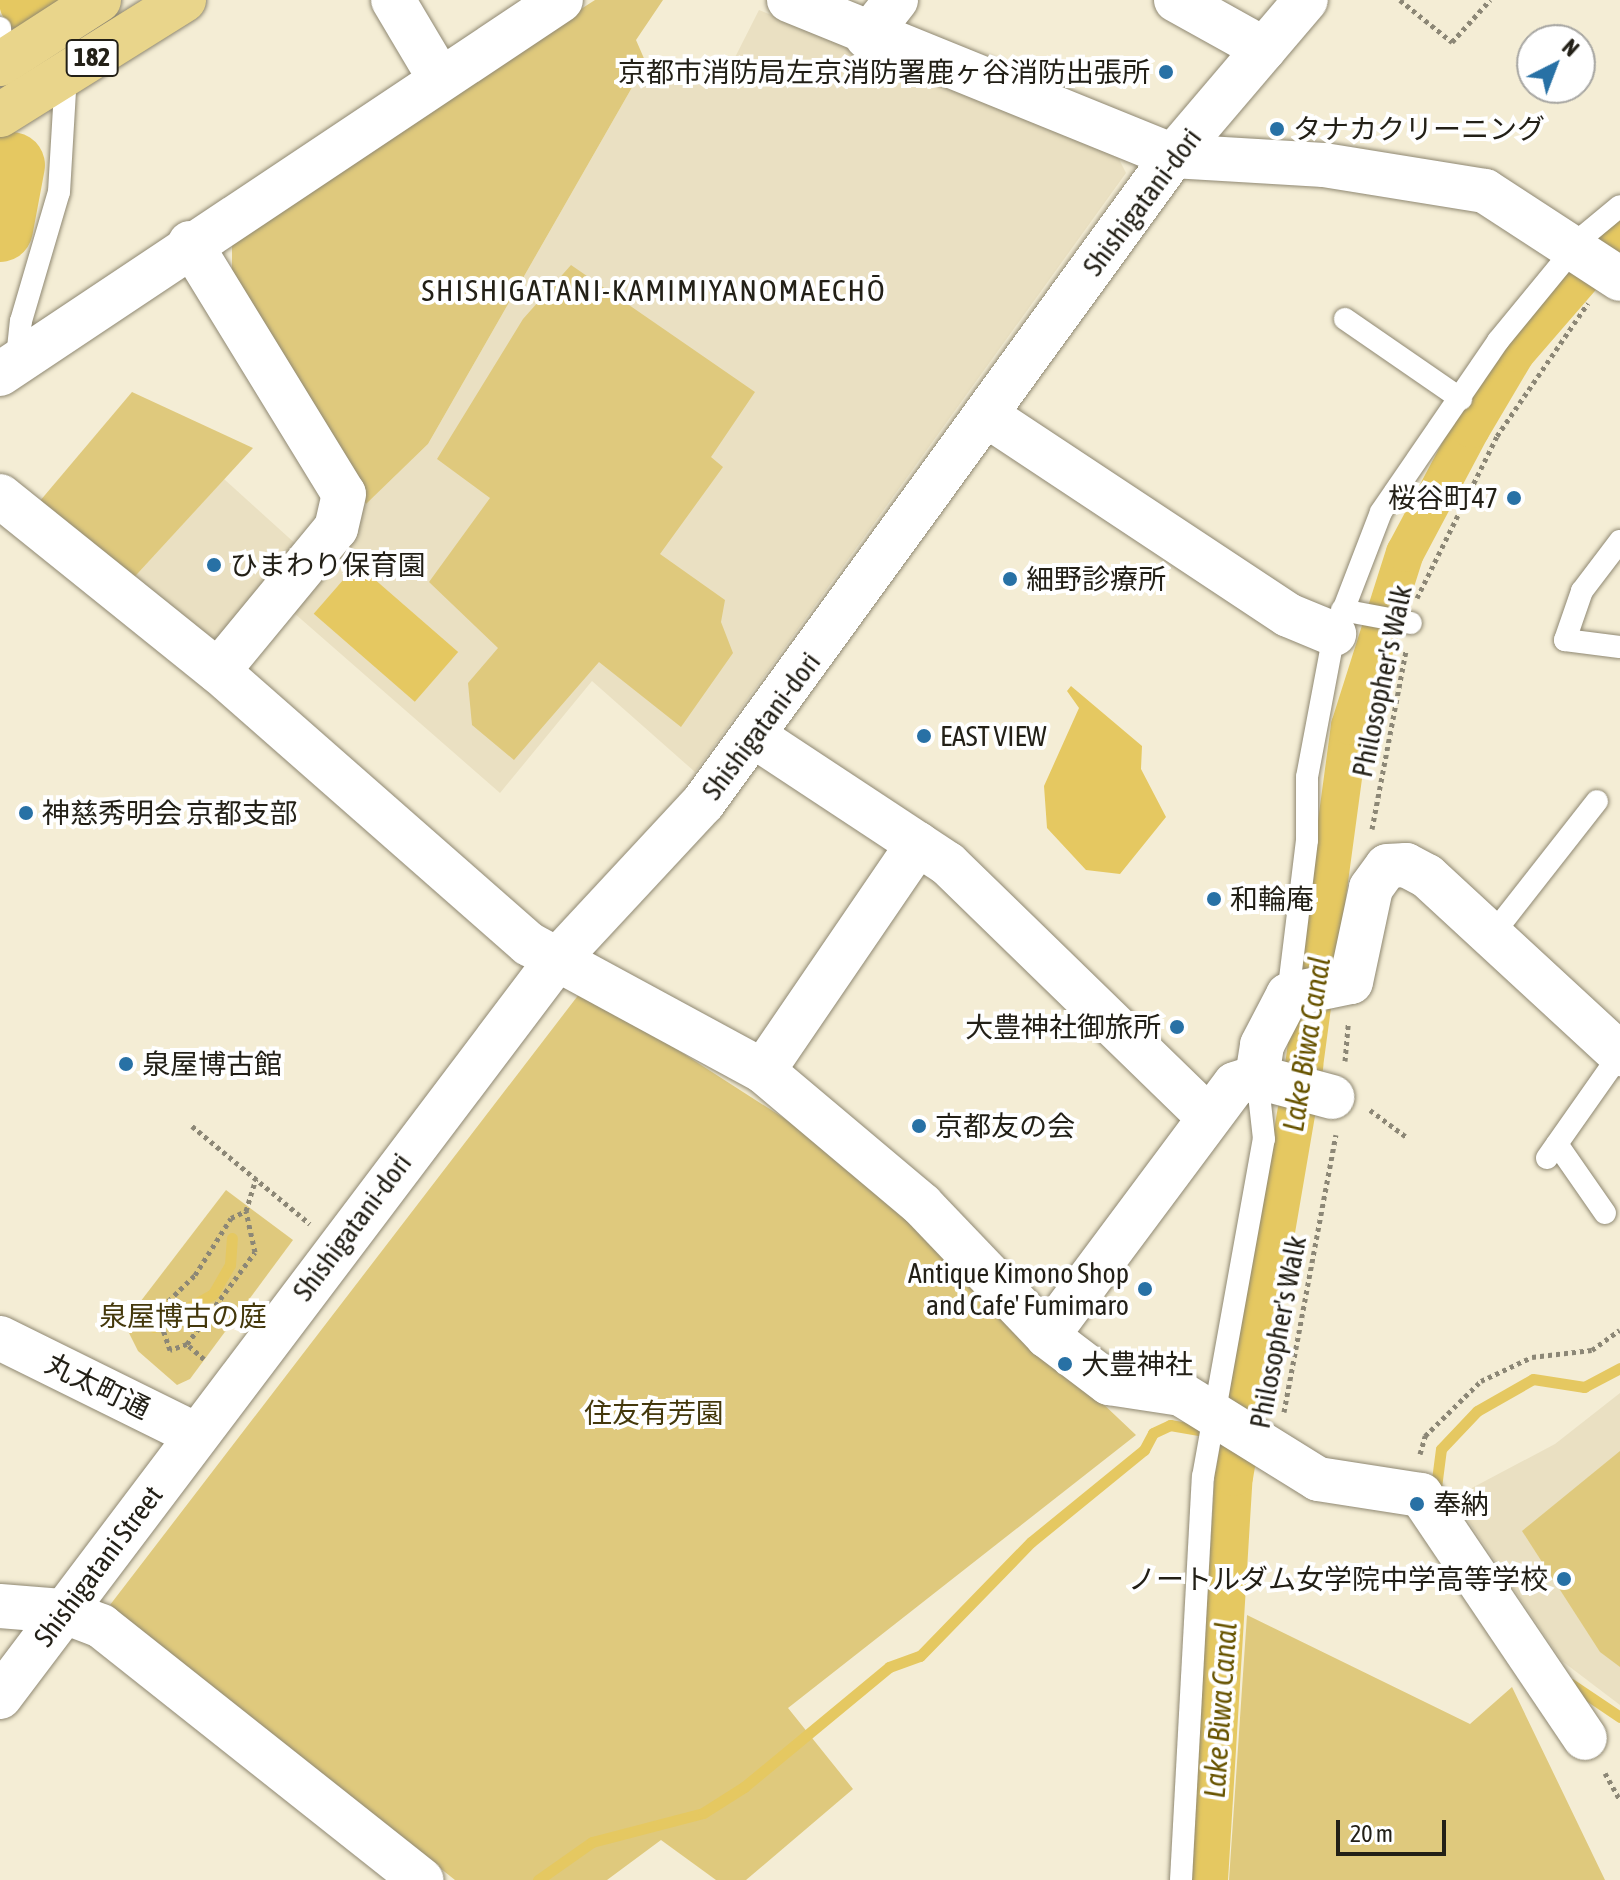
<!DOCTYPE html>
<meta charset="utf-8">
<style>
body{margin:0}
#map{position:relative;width:1620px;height:1880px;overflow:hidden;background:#f4edd5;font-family:"Asap Condensed","Noto Sans JP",sans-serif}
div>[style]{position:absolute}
.built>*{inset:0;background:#eae0c2}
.green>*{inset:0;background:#dfc97d}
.water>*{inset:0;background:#e5c861;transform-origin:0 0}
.stream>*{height:11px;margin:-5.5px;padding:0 5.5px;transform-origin:5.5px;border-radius:5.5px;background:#e5c861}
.canal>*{height:38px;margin:-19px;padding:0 19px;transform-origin:19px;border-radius:19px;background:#e5c861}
.river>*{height:66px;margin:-33px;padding:0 33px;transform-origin:33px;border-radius:33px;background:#e5c861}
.path>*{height:5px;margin-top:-2.5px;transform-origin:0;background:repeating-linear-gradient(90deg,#8c8776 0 4px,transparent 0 8px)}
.roads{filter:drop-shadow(0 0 2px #8f8872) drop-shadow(0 0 2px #8f8872)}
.service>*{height:22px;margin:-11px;padding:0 11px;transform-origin:11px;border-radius:11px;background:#fff}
.minor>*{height:44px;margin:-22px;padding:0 22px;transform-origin:22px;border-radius:22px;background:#fff}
.tertiary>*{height:44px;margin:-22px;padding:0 22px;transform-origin:22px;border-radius:22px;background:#fff}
.primary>*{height:44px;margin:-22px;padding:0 22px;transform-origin:22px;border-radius:22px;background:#e9d58b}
.dots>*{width:22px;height:22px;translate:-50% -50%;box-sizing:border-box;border:4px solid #fff;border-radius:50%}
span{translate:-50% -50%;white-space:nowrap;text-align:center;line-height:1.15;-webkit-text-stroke:8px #fff;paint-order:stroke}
.shield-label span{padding:2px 6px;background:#fff;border:2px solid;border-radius:6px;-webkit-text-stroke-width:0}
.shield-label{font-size:26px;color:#232017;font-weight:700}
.poi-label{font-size:28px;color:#232017}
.right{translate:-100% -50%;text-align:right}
.left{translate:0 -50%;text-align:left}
.street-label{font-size:28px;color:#232017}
.park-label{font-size:28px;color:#44380b}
.neighbourhood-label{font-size:30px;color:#232017;letter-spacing:2px}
.water-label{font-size:30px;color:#685400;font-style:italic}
.north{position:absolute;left:1516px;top:24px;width:80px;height:80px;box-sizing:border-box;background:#fff;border:2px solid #a7a6a2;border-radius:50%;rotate:42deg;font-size:22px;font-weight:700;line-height:32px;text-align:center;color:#232017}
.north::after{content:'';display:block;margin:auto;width:28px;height:36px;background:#2871a5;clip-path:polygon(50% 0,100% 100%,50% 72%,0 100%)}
.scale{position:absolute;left:1336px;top:1820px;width:110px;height:36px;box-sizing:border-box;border:4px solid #232017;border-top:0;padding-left:10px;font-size:24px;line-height:28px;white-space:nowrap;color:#232017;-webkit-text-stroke:6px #fff;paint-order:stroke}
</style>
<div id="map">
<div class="built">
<i style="clip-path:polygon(759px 10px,1118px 157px,1126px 173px,695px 772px,592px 681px,500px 793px,286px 606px,348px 521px,428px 444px,646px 63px,656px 59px,698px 81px,722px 83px)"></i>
<i style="clip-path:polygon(224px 479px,298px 546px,217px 640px,200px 643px,128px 584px)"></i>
<i style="clip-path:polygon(1620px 1393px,1620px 1705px,1562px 1661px,1453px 1498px,1555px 1444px)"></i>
</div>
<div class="green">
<i style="clip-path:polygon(595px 0,663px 0,636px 40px,646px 63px,428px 444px,366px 504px,232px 283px,232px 234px)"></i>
<i style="clip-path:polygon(571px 265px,755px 392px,711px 457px,723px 467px,660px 554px,725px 600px,721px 622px,733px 653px,681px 727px,599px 662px,514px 760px,472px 725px,468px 683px,498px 648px,429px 582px,490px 498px,437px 459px,523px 319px)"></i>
<i style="clip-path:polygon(132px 392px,253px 448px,128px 584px,34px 508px)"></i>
<i style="clip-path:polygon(583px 989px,838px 1153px,1136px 1435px,788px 1708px,853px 1789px,746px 1880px,716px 1880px,661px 1840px,607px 1880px,455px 1880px,110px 1605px)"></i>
<i style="clip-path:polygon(226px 1190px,293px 1240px,190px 1379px,177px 1385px,138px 1351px,124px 1323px)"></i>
<i style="clip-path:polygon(1620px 1451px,1620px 1667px,1600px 1652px,1522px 1531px)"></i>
<i style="clip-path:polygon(1247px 1615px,1470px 1724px,1512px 1687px,1605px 1880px,1229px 1880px)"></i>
</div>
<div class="water">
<i style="left:357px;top:564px;width:134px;height:66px;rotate:41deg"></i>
<i style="clip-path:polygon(1071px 686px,1142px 746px,1141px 769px,1166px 817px,1120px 874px,1086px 870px,1047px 828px,1044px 786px,1079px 708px,1067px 691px)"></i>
</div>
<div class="stream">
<i style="left:154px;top:1327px;width:68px;rotate:-29.2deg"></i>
<i style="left:213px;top:1294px;width:34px;rotate:-60deg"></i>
<i style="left:230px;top:1265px;width:27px;rotate:-86deg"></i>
<i style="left:1435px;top:1495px;width:46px;rotate:-82.6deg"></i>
<i style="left:1441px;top:1449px;width:52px;rotate:-46.5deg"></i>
<i style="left:1477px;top:1411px;width:64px;rotate:-29.7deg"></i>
<i style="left:1533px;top:1379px;width:52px;rotate:8.9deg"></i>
<i style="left:1584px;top:1387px;width:41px;rotate:-27.8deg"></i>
<i style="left:1571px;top:1684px;width:59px;rotate:34deg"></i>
<i style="left:538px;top:1880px;width:66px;rotate:-35.1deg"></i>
<i style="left:592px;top:1842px;width:115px;rotate:-14.6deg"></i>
<i style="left:703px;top:1813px;width:49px;rotate:-32.4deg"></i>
<i style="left:744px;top:1787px;width:188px;rotate:-39.6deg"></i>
<i style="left:889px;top:1667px;width:33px;rotate:-20deg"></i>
<i style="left:920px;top:1656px;width:159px;rotate:-45.8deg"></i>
<i style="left:1031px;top:1542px;width:146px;rotate:-39.2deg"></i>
<i style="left:1144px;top:1450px;width:19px;rotate:-62deg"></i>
<i style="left:1153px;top:1433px;width:19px;rotate:-25deg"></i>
<i style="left:1170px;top:1425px;width:41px;rotate:9.9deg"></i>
</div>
<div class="canal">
<i style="left:1209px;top:1880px;width:404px;rotate:-86.5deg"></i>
<i style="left:1234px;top:1477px;width:417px;rotate:-80.3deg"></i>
<i style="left:1304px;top:1066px;width:343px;rotate:-82.3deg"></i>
<i style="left:1350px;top:726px;width:182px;rotate:-72.4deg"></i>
<i style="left:1405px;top:553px;width:140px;rotate:-62deg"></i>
<i style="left:1471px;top:429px;width:88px;rotate:-59.4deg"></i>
<i style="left:1516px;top:353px;width:159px;rotate:-49.1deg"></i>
</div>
<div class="river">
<i style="left:32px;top:1px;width:1px;rotate:-45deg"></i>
<i style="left:0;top:229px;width:65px;rotate:-79.4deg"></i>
</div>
<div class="path">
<i style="left:1400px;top:0;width:67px;rotate:38.9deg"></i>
<i style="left:1452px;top:42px;width:57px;rotate:-47.9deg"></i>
<i style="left:1417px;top:598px;width:181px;rotate:-63.7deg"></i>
<i style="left:1497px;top:436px;width:161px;rotate:-55.6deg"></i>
<i style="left:1372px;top:829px;width:182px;rotate:-79.2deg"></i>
<i style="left:1345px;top:1061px;width:38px;rotate:-85deg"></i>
<i style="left:1370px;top:1110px;width:47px;rotate:36.4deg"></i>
<i style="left:192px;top:1126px;width:153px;rotate:39.7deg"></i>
<i style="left:187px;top:1344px;width:114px;rotate:-53.5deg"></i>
<i style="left:255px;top:1252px;width:42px;rotate:-102.4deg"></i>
<i style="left:204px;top:1359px;width:23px;rotate:-139deg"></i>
<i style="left:187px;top:1344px;width:18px;rotate:161deg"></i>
<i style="left:170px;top:1350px;width:40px;rotate:-108.9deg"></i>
<i style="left:157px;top:1312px;width:53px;rotate:-44.2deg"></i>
<i style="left:195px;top:1275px;width:67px;rotate:-57.7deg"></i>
<i style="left:231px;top:1218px;width:17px;rotate:-25deg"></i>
<i style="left:246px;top:1211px;width:34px;rotate:-73deg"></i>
<i style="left:1284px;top:1412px;width:282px;rotate:-79.4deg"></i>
<i style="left:1420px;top:1454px;width:19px;rotate:-74deg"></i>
<i style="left:1425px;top:1436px;width:78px;rotate:-44.5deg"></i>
<i style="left:1481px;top:1381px;width:56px;rotate:-25.2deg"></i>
<i style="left:1532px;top:1357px;width:60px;rotate:-6.7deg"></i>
<i style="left:1592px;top:1350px;width:34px;rotate:-36deg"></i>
<i style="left:1605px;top:1773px;width:31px;rotate:61deg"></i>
</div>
<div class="roads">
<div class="service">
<i style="left:0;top:28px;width:34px;rotate:85deg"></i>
<i style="left:1345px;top:319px;width:141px;rotate:34.6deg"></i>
<i style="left:17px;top:358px;width:37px;rotate:-84deg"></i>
<i style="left:21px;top:321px;width:134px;rotate:-73.6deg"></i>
<i style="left:59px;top:192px;width:118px;rotate:-86.6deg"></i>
<i style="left:1620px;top:541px;width:63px;rotate:127.2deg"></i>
<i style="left:1582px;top:591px;width:52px;rotate:109.1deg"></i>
<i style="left:1565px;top:640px;width:55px;rotate:7.3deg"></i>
<i style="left:1342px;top:610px;width:70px;rotate:10.7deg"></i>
<i style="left:1492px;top:935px;width:170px;rotate:-51.9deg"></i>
<i style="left:1288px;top:995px;width:156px;rotate:-83deg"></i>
<i style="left:1307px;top:840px;width:63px;rotate:-90deg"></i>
<i style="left:1307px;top:777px;width:146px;rotate:-79.3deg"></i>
<i style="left:1334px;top:634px;width:131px;rotate:-68.9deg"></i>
<i style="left:1381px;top:512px;width:207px;rotate:-55.6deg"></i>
<i style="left:1498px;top:341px;width:137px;rotate:-50.6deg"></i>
<i style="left:1585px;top:235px;width:45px;rotate:-39.6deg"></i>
<i style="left:1557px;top:1144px;width:84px;rotate:55.2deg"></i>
<i style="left:1547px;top:1158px;width:127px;rotate:-54.9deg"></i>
<i style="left:1181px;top:1880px;width:404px;rotate:-86.9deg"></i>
<i style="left:1203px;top:1477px;width:343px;rotate:-79.8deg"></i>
<i style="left:1264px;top:1139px;width:62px;rotate:-96.4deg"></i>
</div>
<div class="minor">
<i style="left:393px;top:0;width:92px;rotate:59.3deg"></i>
<i style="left:789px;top:0;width:414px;rotate:22.1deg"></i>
<i style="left:1173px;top:156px;width:151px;rotate:3.4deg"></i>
<i style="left:1324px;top:165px;width:163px;rotate:9.2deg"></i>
<i style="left:1485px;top:191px;width:161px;rotate:33.1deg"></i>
<i style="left:1176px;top:0;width:101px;rotate:29.1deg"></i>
<i style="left:867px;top:37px;width:47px;rotate:-51.9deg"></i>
<i style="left:190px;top:243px;width:294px;rotate:58.5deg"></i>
<i style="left:344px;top:494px;width:35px;rotate:103deg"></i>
<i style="left:336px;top:528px;width:185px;rotate:129.5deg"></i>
<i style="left:0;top:374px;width:674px;rotate:-33.69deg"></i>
<i style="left:986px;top:415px;width:362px;rotate:33.5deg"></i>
<i style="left:1288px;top:615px;width:50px;rotate:22.4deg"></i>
<i style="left:0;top:496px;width:280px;rotate:38.8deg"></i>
<i style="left:218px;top:671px;width:414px;rotate:41.3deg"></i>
<i style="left:529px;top:944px;width:266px;rotate:28.5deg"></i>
<i style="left:763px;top:1071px;width:208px;rotate:40.1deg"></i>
<i style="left:922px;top:1205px;width:181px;rotate:46.3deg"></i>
<i style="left:1047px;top:1336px;width:78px;rotate:37.2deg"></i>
<i style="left:1109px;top:1383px;width:73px;rotate:8.7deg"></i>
<i style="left:1181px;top:1394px;width:161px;rotate:31.8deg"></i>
<i style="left:1318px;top:1479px;width:104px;rotate:8.8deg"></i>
<i style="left:1421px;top:1495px;width:293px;rotate:56deg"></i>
<i style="left:754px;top:736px;width:232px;rotate:33.4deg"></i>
<i style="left:948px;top:864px;width:359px;rotate:44.2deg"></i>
<i style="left:763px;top:1071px;width:275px;rotate:-55.7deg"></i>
<i style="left:1257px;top:1077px;width:32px;rotate:-81deg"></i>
<i style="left:1262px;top:1045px;width:56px;rotate:-62.5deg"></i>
<i style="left:1288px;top:995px;width:64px;rotate:-11.7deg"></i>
<i style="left:1351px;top:982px;width:96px;rotate:-78deg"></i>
<i style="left:1371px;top:888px;width:27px;rotate:-54deg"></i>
<i style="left:1387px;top:866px;width:19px;rotate:-3deg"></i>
<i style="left:1406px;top:865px;width:24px;rotate:28deg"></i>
<i style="left:1427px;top:876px;width:263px;rotate:42.7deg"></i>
<i style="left:1047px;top:1336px;width:314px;rotate:-53.3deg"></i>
<i style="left:1235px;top:1084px;width:23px;rotate:-18deg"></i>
<i style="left:1257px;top:1077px;width:78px;rotate:14.9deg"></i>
<i style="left:0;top:1606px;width:62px;rotate:4.6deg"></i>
<i style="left:62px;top:1611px;width:42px;rotate:21deg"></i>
<i style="left:101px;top:1626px;width:409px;rotate:38.4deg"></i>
</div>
<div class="tertiary">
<i style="left:0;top:1338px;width:219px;rotate:26.3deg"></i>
<i style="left:0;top:1697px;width:921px;rotate:-52.94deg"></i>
<i style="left:555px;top:962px;width:217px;rotate:-47.1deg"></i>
<i style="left:703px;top:803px;width:800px;rotate:-54deg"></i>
<i style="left:1173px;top:156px;width:205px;rotate:-49.6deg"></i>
</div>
<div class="primary">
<i style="left:0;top:64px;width:118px;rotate:-32.9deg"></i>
<i style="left:0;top:115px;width:217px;rotate:-32deg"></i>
</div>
</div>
<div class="dots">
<i style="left:1166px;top:72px;background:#2871a5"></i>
<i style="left:1277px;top:129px;background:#2871a5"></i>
<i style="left:1514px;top:498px;background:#2871a5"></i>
<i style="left:214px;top:565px;background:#2871a5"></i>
<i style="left:1010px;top:579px;background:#2871a5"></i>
<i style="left:924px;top:736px;background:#2871a5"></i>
<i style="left:26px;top:813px;background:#2871a5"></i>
<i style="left:1214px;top:899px;background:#2871a5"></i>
<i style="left:1177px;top:1027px;background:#2871a5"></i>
<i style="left:126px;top:1064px;background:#2871a5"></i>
<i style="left:919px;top:1126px;background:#2871a5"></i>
<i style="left:1145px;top:1289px;background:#2871a5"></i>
<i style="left:1065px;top:1364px;background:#2871a5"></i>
<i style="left:1417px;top:1504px;background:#2871a5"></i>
<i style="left:1564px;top:1579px;background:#2871a5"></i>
</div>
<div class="shield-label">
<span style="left:92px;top:58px">182</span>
</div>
<div class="poi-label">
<span class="right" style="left:1150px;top:72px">京都市消防局左京消防署鹿ヶ谷消防出張所</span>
<span class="left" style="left:1293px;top:129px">タナカクリーニング</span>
<span class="right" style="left:1498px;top:498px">桜谷町47</span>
<span class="left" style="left:230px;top:565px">ひまわり保育園</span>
<span class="left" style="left:1026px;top:579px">細野診療所</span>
<span class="left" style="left:940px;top:736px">EAST VIEW</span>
<span class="left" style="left:42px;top:813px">神慈秀明会 京都支部</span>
<span class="left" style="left:1230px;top:899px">和輪庵</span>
<span class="right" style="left:1161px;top:1027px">大豊神社御旅所</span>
<span class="left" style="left:142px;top:1064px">泉屋博古館</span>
<span class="left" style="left:935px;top:1126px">京都友の会</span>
<span class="right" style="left:1129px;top:1289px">Antique Kimono Shop<br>and Cafe' Fumimaro</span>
<span class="left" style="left:1081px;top:1364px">大豊神社</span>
<span class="left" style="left:1433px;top:1504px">奉納</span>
<span class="right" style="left:1548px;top:1579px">ノートルダム女学院中学高等学校</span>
</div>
<div class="street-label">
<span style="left:1142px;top:202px;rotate:-53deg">Shishigatani-dori</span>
<span style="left:1382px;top:681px;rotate:-78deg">Philosopher's Walk</span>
<span style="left:761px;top:726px;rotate:-53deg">Shishigatani-dori</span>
<span style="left:352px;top:1227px;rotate:-53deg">Shishigatani-dori</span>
<span style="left:1278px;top:1332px;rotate:-79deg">Philosopher's Walk</span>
<span style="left:98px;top:1386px;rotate:26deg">丸太町通</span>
<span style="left:98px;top:1566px;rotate:-53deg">Shishigatani Street</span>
</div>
<div class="park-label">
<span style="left:183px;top:1316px">泉屋博古の庭</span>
<span style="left:654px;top:1413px">住友有芳園</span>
</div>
<div class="neighbourhood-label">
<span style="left:654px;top:290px">SHISHIGATANI-KAMIMIYANOMAECHŌ</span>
</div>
<div class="water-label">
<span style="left:1306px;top:1044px;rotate:-81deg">Lake Biwa Canal</span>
<span style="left:1220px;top:1710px;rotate:-86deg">Lake Biwa Canal</span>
</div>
<div class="north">N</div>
<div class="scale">20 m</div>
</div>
